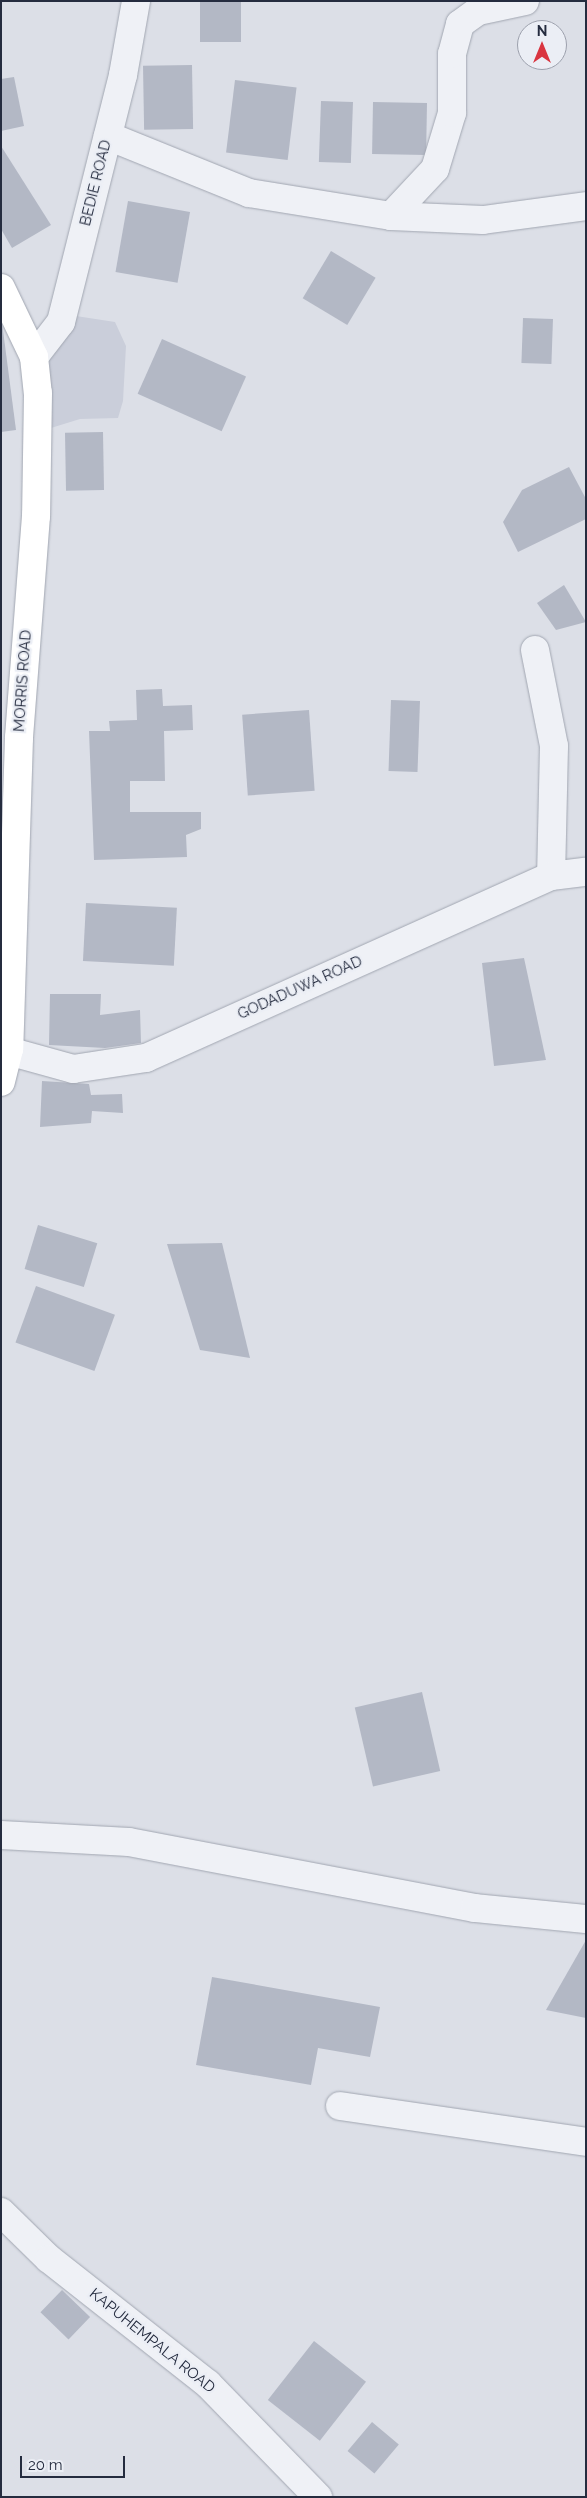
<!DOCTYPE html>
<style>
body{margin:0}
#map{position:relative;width:587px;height:2498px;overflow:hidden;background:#dcdfe7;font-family:Raleway,sans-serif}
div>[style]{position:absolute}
.built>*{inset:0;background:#caceda}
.building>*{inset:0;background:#b3b8c5;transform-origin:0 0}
.roads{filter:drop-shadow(0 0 1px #a1a6b1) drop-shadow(0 0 1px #a1a6b1)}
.minor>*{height:28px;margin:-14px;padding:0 14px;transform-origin:14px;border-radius:14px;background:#eff1f6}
.major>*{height:28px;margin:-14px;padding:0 14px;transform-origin:14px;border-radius:14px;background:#fff}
span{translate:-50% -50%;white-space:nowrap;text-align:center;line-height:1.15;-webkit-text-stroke:4.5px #ebeef5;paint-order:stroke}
.street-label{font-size:15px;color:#252c3f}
.frame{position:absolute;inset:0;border:2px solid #252c3f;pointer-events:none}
.north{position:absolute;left:517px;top:20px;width:50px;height:50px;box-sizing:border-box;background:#ebeef5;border:1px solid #9ca0ac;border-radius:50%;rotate:0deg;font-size:14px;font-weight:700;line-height:20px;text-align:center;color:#252c3f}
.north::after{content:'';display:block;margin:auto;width:18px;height:22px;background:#d93540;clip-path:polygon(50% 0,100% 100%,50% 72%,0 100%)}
.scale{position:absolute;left:20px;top:2456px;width:105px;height:22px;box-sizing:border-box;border:2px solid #252c3f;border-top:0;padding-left:6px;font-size:15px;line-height:18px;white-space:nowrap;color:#252c3f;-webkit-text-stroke:4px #ebeef5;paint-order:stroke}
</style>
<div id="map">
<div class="built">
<i style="clip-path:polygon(63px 314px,115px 322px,126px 346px,123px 401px,118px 418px,80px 419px,38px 432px,49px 340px)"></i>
</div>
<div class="building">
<i style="left:200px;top:1px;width:41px;height:41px"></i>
<i style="left:192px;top:65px;width:64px;height:49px;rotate:89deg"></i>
<i style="clip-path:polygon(14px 77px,24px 126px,1px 131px,1px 79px)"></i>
<i style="left:235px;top:80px;width:62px;height:73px;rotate:7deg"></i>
<i style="left:321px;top:101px;width:32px;height:61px;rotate:2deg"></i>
<i style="left:373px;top:102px;width:54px;height:52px;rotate:1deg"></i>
<i style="clip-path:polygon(1px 146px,51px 225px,12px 248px,1px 229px)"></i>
<i style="left:128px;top:201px;width:63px;height:72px;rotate:10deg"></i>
<i style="left:331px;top:251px;width:52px;height:55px;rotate:31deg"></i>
<i style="clip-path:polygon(1px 315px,16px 430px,1px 432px)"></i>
<i style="left:523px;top:318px;width:30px;height:45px;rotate:2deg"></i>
<i style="left:162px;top:339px;width:92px;height:60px;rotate:24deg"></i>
<i style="left:103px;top:432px;width:58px;height:38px;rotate:89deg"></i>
<i style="clip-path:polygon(569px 467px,586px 499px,586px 519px,518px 552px,503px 522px,522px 490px)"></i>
<i style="clip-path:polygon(564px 585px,586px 622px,556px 630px,537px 603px)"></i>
<i style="clip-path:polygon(162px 689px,163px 706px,192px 705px,193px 730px,164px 731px,165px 781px,130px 781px,130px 812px,201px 812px,201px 829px,186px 835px,187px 857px,94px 860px,89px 731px,110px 731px,109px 721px,137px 720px,136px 690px)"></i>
<i style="left:391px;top:700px;width:29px;height:71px;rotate:2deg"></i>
<i style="left:309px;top:710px;width:81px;height:67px;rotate:86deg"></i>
<i style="left:86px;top:903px;width:91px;height:58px;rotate:3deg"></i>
<i style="clip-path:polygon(524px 958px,546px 1060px,494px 1066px,482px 963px)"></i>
<i style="clip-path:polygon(50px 994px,101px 994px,100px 1015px,140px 1010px,141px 1043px,105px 1048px,49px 1045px)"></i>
<i style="clip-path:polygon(42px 1081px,89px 1084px,91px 1095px,122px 1094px,123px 1113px,92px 1111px,91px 1123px,40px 1127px)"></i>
<i style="left:38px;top:1225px;width:62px;height:46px;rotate:17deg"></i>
<i style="clip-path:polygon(222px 1243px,250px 1358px,200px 1350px,167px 1244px)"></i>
<i style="left:36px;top:1286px;width:84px;height:60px;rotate:20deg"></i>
<i style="left:422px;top:1692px;width:81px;height:69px;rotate:77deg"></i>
<i style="clip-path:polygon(586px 1940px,586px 2018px,546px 2010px)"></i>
<i style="clip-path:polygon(212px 1977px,380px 2007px,370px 2057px,318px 2048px,311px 2085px,196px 2065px)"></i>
<i style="left:62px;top:2290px;width:39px;height:31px;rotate:44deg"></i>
<i style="left:314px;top:2341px;width:66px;height:75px;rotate:38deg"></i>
<i style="left:372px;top:2422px;width:35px;height:38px;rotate:40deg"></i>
</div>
<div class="roads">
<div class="minor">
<i style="left:108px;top:136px;width:152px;rotate:22deg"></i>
<i style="left:249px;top:193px;width:144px;rotate:9.2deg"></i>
<i style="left:391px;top:216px;width:92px;rotate:2.5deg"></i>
<i style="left:483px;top:220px;width:104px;rotate:-7.7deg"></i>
<i style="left:391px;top:216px;width:64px;rotate:-46.9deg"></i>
<i style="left:435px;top:169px;width:59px;rotate:-73.1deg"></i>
<i style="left:452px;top:113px;width:59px;rotate:-90deg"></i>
<i style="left:452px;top:54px;width:31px;rotate:-75deg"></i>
<i style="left:460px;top:24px;width:22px;rotate:-36deg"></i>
<i style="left:478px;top:11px;width:48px;rotate:-12deg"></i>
<i style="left:34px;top:357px;width:44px;rotate:-52.4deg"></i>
<i style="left:61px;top:322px;width:255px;rotate:-75.9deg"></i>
<i style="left:123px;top:75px;width:75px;rotate:-80deg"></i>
<i style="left:535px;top:650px;width:98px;rotate:78.8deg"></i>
<i style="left:554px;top:746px;width:130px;rotate:91.3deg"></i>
<i style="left:1px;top:1049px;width:75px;rotate:15.5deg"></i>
<i style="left:73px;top:1069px;width:74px;rotate:-8.6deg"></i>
<i style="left:146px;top:1058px;width:444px;rotate:-24.2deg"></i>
<i style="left:551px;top:876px;width:35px;rotate:-7deg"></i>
<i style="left:1px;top:1835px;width:128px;rotate:3.1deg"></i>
<i style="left:129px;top:1842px;width:352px;rotate:10.8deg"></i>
<i style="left:475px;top:1908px;width:112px;rotate:5.7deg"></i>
<i style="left:340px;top:2106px;width:249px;rotate:8.3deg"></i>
<i style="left:1px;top:2212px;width:67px;rotate:44.4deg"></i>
<i style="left:49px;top:2259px;width:202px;rotate:38.2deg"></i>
<i style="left:208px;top:2384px;width:158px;rotate:45.8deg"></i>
</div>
<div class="major">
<i style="left:1px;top:288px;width:76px;rotate:64.4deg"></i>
<i style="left:34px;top:357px;width:36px;rotate:84deg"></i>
<i style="left:38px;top:393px;width:123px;rotate:90.9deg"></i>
<i style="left:36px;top:516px;width:223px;rotate:94.4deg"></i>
<i style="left:19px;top:738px;width:311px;rotate:91.8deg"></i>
<i style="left:9px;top:1049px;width:34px;rotate:104deg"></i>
</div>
</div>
<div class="street-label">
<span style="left:96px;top:183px;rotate:-76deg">BEDIE ROAD</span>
<span style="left:23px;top:681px;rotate:-86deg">MORRIS ROAD</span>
<span style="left:300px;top:988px;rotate:-24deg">GODADUWA ROAD</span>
<span style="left:152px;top:2341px;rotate:39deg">KAPUHEMPALA ROAD</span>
</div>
<div class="frame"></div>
<div class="north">N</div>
<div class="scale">20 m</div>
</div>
